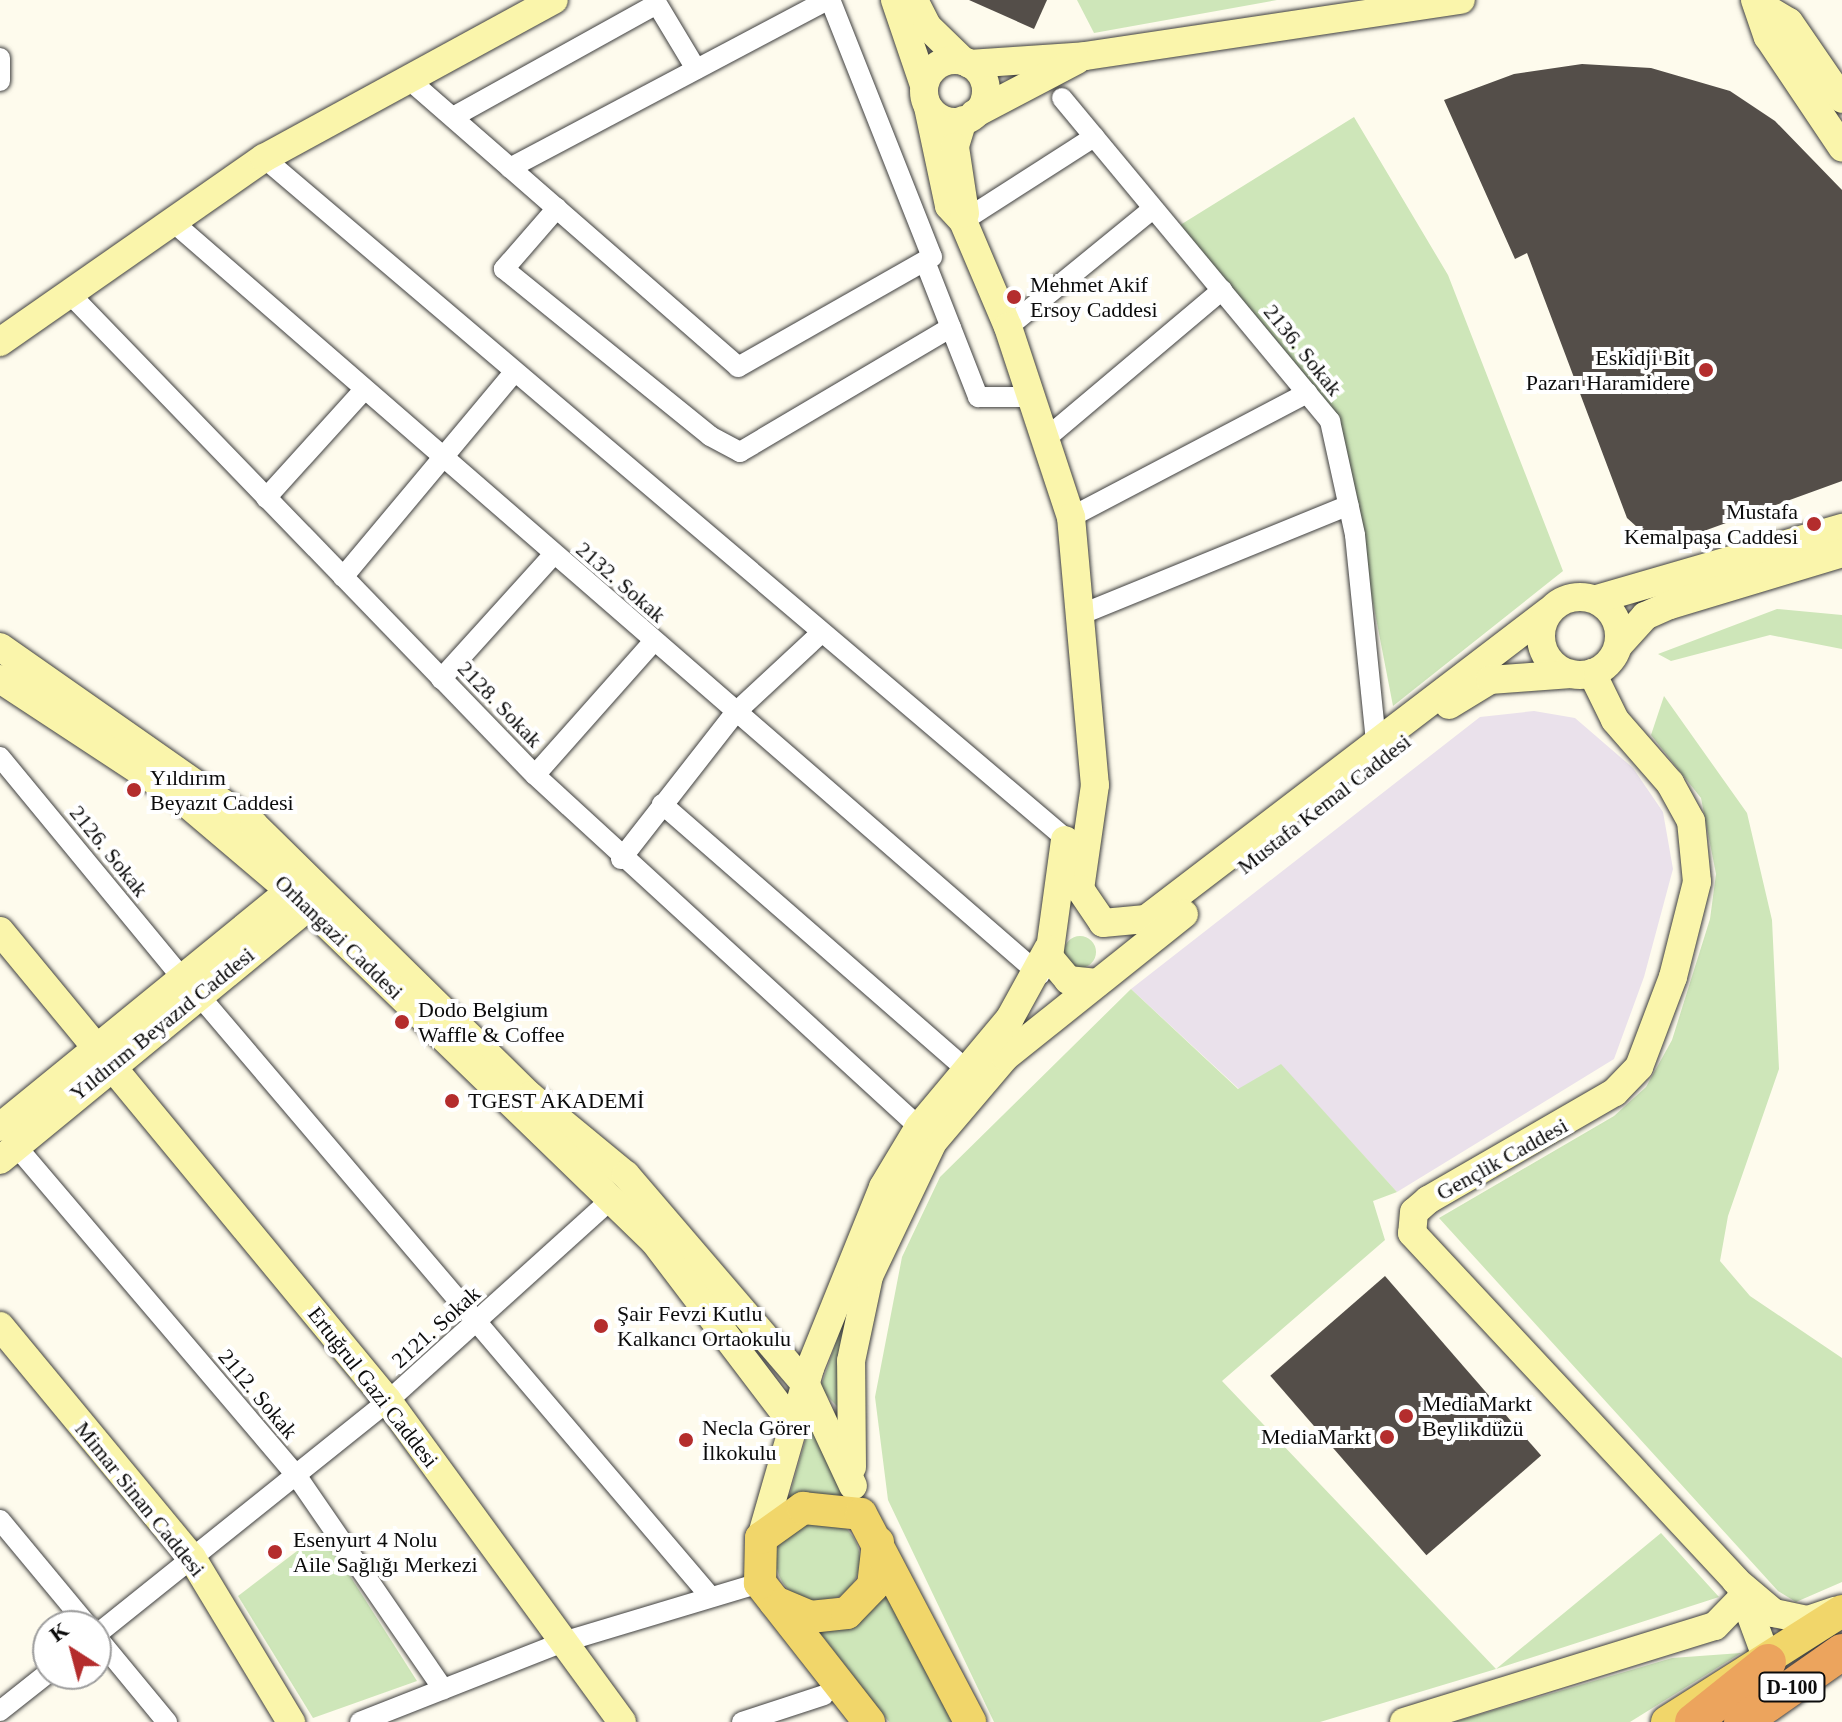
<!DOCTYPE html>
<meta charset="utf-8">
<style>
body{margin:0}
#map{position:relative;width:1842px;height:1722px;overflow:hidden;background:#fefbed;font-family:Georgia,serif}
div>[style]{position:absolute}
.industrial>*{inset:0;background:#eae1eb}
.green>*{inset:0;background:#cee6b9}
.round{border-radius:50%}
.building>*{inset:0;background:#544e49;transform-origin:0 0}
.roads{filter:drop-shadow(0 0 2px #3f3f3f) drop-shadow(0 0 2px #3f3f3f)}
.street>*{height:20px;margin:-10px;padding:0 10px;transform-origin:10px;border-radius:10px;background:#fff}
.secondary>*{height:28px;margin:-14px;padding:0 14px;transform-origin:14px;border-radius:14px;background:#faf5ab}
.secondary>.ring{margin:-14px;padding:0;box-sizing:content-box;background:none;border:28px solid #faf5ab;border-radius:50%}
.primary>*{height:32px;margin:-16px;padding:0 16px;transform-origin:16px;border-radius:16px;background:#f1d66a}
.highway>*{height:36px;margin:-18px;padding:0 18px;transform-origin:18px;border-radius:18px;background:#eca45d}
.dots>*{width:22px;height:22px;translate:-50% -50%;box-sizing:border-box;border:4px solid #fff;border-radius:50%}
span{translate:-50% -50%;white-space:nowrap;text-align:center;line-height:1.15;-webkit-text-stroke:8px #fff;paint-order:stroke}
.shield-label span{padding:2px 6px;background:#fff;border:2px solid;border-radius:6px;-webkit-text-stroke-width:0}
.shield-label{font-size:20px;color:#0c0c0c;font-weight:700}
.poi-label{font-size:22px;color:#0c0c0c}
.left{translate:0 -50%;text-align:left}
.right{translate:-100% -50%;text-align:right}
.street-label{font-size:22px;color:#0c0c0c}
.north{position:absolute;left:32px;top:1610px;width:80px;height:80px;box-sizing:border-box;background:#fff;border:2px solid #9e9e9e;border-radius:50%;rotate:324deg;font-size:22px;font-weight:700;line-height:32px;text-align:center;color:#0c0c0c}
.north::after{content:'';display:block;margin:auto;width:28px;height:36px;background:#b42d2d;clip-path:polygon(50% 0,100% 100%,50% 72%,0 100%)}
</style>
<div id="map">
<div class="industrial">
<i style="clip-path:polygon(1534px 711px,1575px 718px,1633px 768px,1663px 812px,1673px 869px,1644px 977px,1614px 1059px,1397px 1192px,1281px 1065px,1239px 1089px,1131px 989px,1480px 717px)"></i>
</div>
<div class="green">
<i style="clip-path:polygon(1077px 0,1277px 0,1094px 33px)"></i>
<i style="clip-path:polygon(1354px 117px,1448px 275px,1563px 571px,1393px 706px,1337px 416px,1177px 227px)"></i>
<i style="clip-path:polygon(1777px 609px,1842px 615px,1842px 649px,1770px 635px,1671px 661px,1658px 654px)"></i>
<i style="clip-path:polygon(1664px 696px,1747px 813px,1772px 920px,1779px 1069px,1728px 1216px,1720px 1261px,1750px 1296px,1842px 1358px,1842px 1582px,1796px 1602px,1778px 1591px,1439px 1218px,1614px 1116px,1646px 1087px,1672px 1040px,1710px 919px,1716px 874px,1701px 798px,1651px 735px)"></i>
<i class="round" style="left:1064px;top:936px;width:32px;height:32px"></i>
<i style="clip-path:polygon(1131px 989px,1238px 1089px,1281px 1064px,1397px 1192px,1373px 1201px,1385px 1240px,1222px 1381px,1496px 1669px,1661px 1533px,1719px 1597px,1496px 1669px,1320px 1722px,994px 1722px,888px 1500px,875px 1397px,902px 1257px,940px 1177px)"></i>
<i style="clip-path:polygon(854px 1290px,842px 1411px,820px 1389px)"></i>
<i style="clip-path:polygon(812px 1417px,846px 1496px,808px 1493px,787px 1504px)"></i>
<i class="round" style="left:776px;top:1518px;width:84px;height:84px"></i>
<i style="clip-path:polygon(322px 1532px,417px 1681px,313px 1718px,238px 1596px)"></i>
<i style="clip-path:polygon(883px 1583px,956px 1722px,889px 1722px,818px 1630px,851px 1626px,872px 1610px)"></i>
<i style="clip-path:polygon(1741px 1653px,1630px 1722px,1454px 1722px,1672px 1658px)"></i>
</div>
<div class="building">
<i style="clip-path:polygon(969px 0,1047px 0,1034px 29px)"></i>
<i style="clip-path:polygon(1582px 64px,1651px 68px,1730px 91px,1775px 121px,1842px 190px,1842px 481px,1679px 540px,1647px 536px,1627px 518px,1527px 253px,1515px 259px,1444px 100px,1514px 74px)"></i>
<i style="left:1385px;top:1276px;width:238px;height:152px;rotate:49deg"></i>
</div>
<div class="roads">
<div class="street">
<i style="left:0;top:58px;width:23px;rotate:90deg"></i>
<i style="left:406px;top:77px;width:441px;rotate:41.1deg"></i>
<i style="left:738px;top:367px;width:223px;rotate:-29.6deg"></i>
<i style="left:932px;top:257px;width:277px;rotate:-111.6deg"></i>
<i style="left:1062px;top:98px;width:420px;rotate:50.3deg"></i>
<i style="left:1330px;top:421px;width:117px;rotate:77.6deg"></i>
<i style="left:1355px;top:535px;width:206px;rotate:84.2deg"></i>
<i style="left:453px;top:117px;width:233px;rotate:-29deg"></i>
<i style="left:657px;top:4px;width:76px;rotate:59deg"></i>
<i style="left:264px;top:158px;width:1051px;rotate:40.33deg"></i>
<i style="left:510px;top:168px;width:359px;rotate:-27.9deg"></i>
<i style="left:557px;top:208px;width:81px;rotate:131deg"></i>
<i style="left:504px;top:269px;width:265px;rotate:39deg"></i>
<i style="left:710px;top:436px;width:34px;rotate:28deg"></i>
<i style="left:740px;top:452px;width:245px;rotate:-30.6deg"></i>
<i style="left:963px;top:221px;width:156px;rotate:-32.7deg"></i>
<i style="left:173px;top:222px;width:1148px;rotate:40.97deg"></i>
<i style="left:926px;top:264px;width:143px;rotate:68.6deg"></i>
<i style="left:978px;top:397px;width:52px"></i>
<i style="left:69px;top:293px;width:670px;rotate:45.97deg"></i>
<i style="left:535px;top:775px;width:521px;rotate:42.51deg"></i>
<i style="left:1008px;top:327px;width:183px;rotate:-39.2deg"></i>
<i style="left:1044px;top:440px;width:233px;rotate:-40.1deg"></i>
<i style="left:266px;top:498px;width:144px;rotate:-47.8deg"></i>
<i style="left:1071px;top:517px;width:267px;rotate:-27.7deg"></i>
<i style="left:343px;top:577px;width:265px;rotate:-50.1deg"></i>
<i style="left:1082px;top:614px;width:288px;rotate:-22.2deg"></i>
<i style="left:441px;top:679px;width:167px;rotate:-47.9deg"></i>
<i style="left:0;top:757px;width:283px;rotate:50.5deg"></i>
<i style="left:535px;top:775px;width:179px;rotate:-48.4deg"></i>
<i style="left:662px;top:804px;width:405px;rotate:41.1deg"></i>
<i style="left:621px;top:859px;width:187px;rotate:-52deg"></i>
<i style="left:736px;top:712px;width:115px;rotate:-42.9deg"></i>
<i style="left:197px;top:993px;width:790px;rotate:49.62deg"></i>
<i style="left:16px;top:1146px;width:432px;rotate:49.6deg"></i>
<i style="left:296px;top:1475px;width:260px;rotate:55.5deg"></i>
<i style="left:0;top:1520px;width:138px;rotate:50.3deg"></i>
<i style="left:96px;top:1635px;width:374px;rotate:-38.7deg"></i>
<i style="left:388px;top:1401px;width:303px;rotate:-42.1deg"></i>
<i style="left:96px;top:1636px;width:112px;rotate:50.5deg"></i>
<i style="left:0;top:1711px;width:61px;rotate:-38.4deg"></i>
<i style="left:360px;top:1722px;width:218px;rotate:-21.5deg"></i>
<i style="left:563px;top:1642px;width:206px;rotate:-16.7deg"></i>
<i style="left:742px;top:1722px;width:86px;rotate:-18.2deg"></i>
</div>
<div class="secondary">
<i style="left:895px;top:0;width:90px;rotate:71.2deg"></i>
<i style="left:914px;top:0;width:29px;rotate:63deg"></i>
<i style="left:927px;top:26px;width:50px;rotate:44.2deg"></i>
<i style="left:1755px;top:0;width:39px;rotate:71deg"></i>
<i style="left:1768px;top:37px;width:133px;rotate:56.1deg"></i>
<i style="left:1757px;top:3px;width:37px;rotate:31deg"></i>
<i style="left:1789px;top:22px;width:93px;rotate:55.5deg"></i>
<i class="ring" style="left:924px;top:60px;width:34px;height:34px"></i>
<i style="left:969px;top:64px;width:116px;rotate:-3.9deg"></i>
<i style="left:1085px;top:56px;width:380px;rotate:-8.5deg"></i>
<i style="left:928px;top:107px;width:101px;rotate:78deg"></i>
<i style="left:949px;top:206px;width:21px;rotate:47deg"></i>
<i style="left:963px;top:221px;width:115px;rotate:67deg"></i>
<i style="left:1008px;top:327px;width:200px;rotate:71.7deg"></i>
<i style="left:1071px;top:517px;width:269px;rotate:84.9deg"></i>
<i style="left:1095px;top:785px;width:105px;rotate:98.2deg"></i>
<i style="left:1080px;top:889px;width:41px;rotate:55.9deg"></i>
<i style="left:1103px;top:923px;width:43px;rotate:-5.3deg"></i>
<i style="left:1146px;top:919px;width:507px;rotate:-37.39deg"></i>
<i style="left:974px;top:114px;width:116px;rotate:-27.7deg"></i>
<i style="left:963px;top:120px;width:28px;rotate:107deg"></i>
<i style="left:955px;top:147px;width:67px;rotate:81.4deg"></i>
<i style="left:0;top:342px;width:322px;rotate:-34.9deg"></i>
<i style="left:264px;top:158px;width:330px;rotate:-28.6deg"></i>
<i class="ring" style="left:1541px;top:597px;width:50px;height:50px"></i>
<i style="left:1597px;top:599px;width:255px;rotate:-16.2deg"></i>
<i style="left:1619px;top:645px;width:39px;rotate:-48deg"></i>
<i style="left:1645px;top:616px;width:27px;rotate:-24deg"></i>
<i style="left:1670px;top:605px;width:180px;rotate:-16.8deg"></i>
<i style="left:0;top:647px;width:310px;rotate:35deg"></i>
<i style="left:254px;top:825px;width:387px;rotate:44.5deg"></i>
<i style="left:530px;top:1096px;width:124px;rotate:39.5deg"></i>
<i style="left:626px;top:1175px;width:277px;rotate:49.4deg"></i>
<i style="left:806px;top:1385px;width:111px;rotate:65deg"></i>
<i style="left:1592px;top:673px;width:52px;rotate:63.9deg"></i>
<i style="left:1615px;top:720px;width:84px;rotate:48.9deg"></i>
<i style="left:1670px;top:783px;width:43px;rotate:61.1deg"></i>
<i style="left:1691px;top:821px;width:61px;rotate:84.4deg"></i>
<i style="left:1697px;top:882px;width:98px;rotate:104.2deg"></i>
<i style="left:1673px;top:977px;width:96px;rotate:110.7deg"></i>
<i style="left:1639px;top:1067px;width:35px;rotate:134deg"></i>
<i style="left:1615px;top:1092px;width:216px;rotate:150deg"></i>
<i style="left:1428px;top:1200px;width:18px;rotate:139deg"></i>
<i style="left:1414px;top:1212px;width:21px;rotate:95deg"></i>
<i style="left:1412px;top:1233px;width:475px;rotate:47deg"></i>
<i style="left:1736px;top:1581px;width:50px;rotate:40.1deg"></i>
<i style="left:1774px;top:1613px;width:35px;rotate:12deg"></i>
<i style="left:1808px;top:1620px;width:28px;rotate:-19deg"></i>
<i style="left:0;top:679px;width:213px;rotate:33.3deg"></i>
<i style="left:178px;top:796px;width:172px;rotate:40.3deg"></i>
<i style="left:309px;top:907px;width:480px;rotate:44.1deg"></i>
<i style="left:654px;top:1241px;width:228px;rotate:52.8deg"></i>
<i style="left:1449px;top:705px;width:48px;rotate:-31.4deg"></i>
<i style="left:1490px;top:680px;width:81px;rotate:-4.2deg"></i>
<i style="left:1065px;top:840px;width:118px;rotate:97.8deg"></i>
<i style="left:1049px;top:957px;width:30px;rotate:50deg"></i>
<i style="left:1068px;top:980px;width:29px;rotate:6deg"></i>
<i style="left:0;top:931px;width:609px;rotate:50.46deg"></i>
<i style="left:388px;top:1401px;width:397px;rotate:53.9deg"></i>
<i style="left:0;top:1127px;width:391px;rotate:-39.2deg"></i>
<i style="left:0;top:1160px;width:416px;rotate:-39.4deg"></i>
<i style="left:0;top:1326px;width:301px;rotate:50.4deg"></i>
<i style="left:192px;top:1558px;width:192px;rotate:58.9deg"></i>
<i style="left:852px;top:1467px;width:106px;rotate:-90.5deg"></i>
<i style="left:851px;top:1361px;width:87px;rotate:-78deg"></i>
<i style="left:869px;top:1276px;width:148px;rotate:-64.5deg"></i>
<i style="left:933px;top:1142px;width:111px;rotate:-49.7deg"></i>
<i style="left:1005px;top:1057px;width:229px;rotate:-38.6deg"></i>
<i style="left:761px;top:1538px;width:177px;rotate:-73.9deg"></i>
<i style="left:810px;top:1368px;width:195px;rotate:-68deg"></i>
<i style="left:883px;top:1187px;width:70px;rotate:-59deg"></i>
<i style="left:919px;top:1127px;width:142px;rotate:-50.1deg"></i>
<i style="left:1010px;top:1018px;width:79px;rotate:-61.2deg"></i>
<i style="left:1741px;top:1589px;width:78px;rotate:69.7deg"></i>
<i style="left:1404px;top:1722px;width:325px;rotate:-17.2deg"></i>
<i style="left:1715px;top:1626px;width:43px;rotate:-45.9deg"></i>
</div>
<div class="primary">
<i style="left:775px;top:1602px;width:38px;rotate:23deg"></i>
<i style="left:810px;top:1617px;width:37px;rotate:-6deg"></i>
<i style="left:847px;top:1613px;width:37px;rotate:-46deg"></i>
<i style="left:873px;top:1586px;width:44px;rotate:-83.5deg"></i>
<i style="left:869px;top:1722px;width:177px;rotate:-128.1deg"></i>
<i style="left:760px;top:1583px;width:45px;rotate:-88.7deg"></i>
<i style="left:761px;top:1538px;width:52px;rotate:-35.5deg"></i>
<i style="left:803px;top:1508px;width:58px;rotate:5.9deg"></i>
<i style="left:861px;top:1514px;width:235px;rotate:62.3deg"></i>
<i style="left:1667px;top:1722px;width:207px;rotate:-32.4deg"></i>
</div>
<div class="highway">
<i style="left:1693px;top:1722px;width:96px;rotate:-38.7deg"></i>
<i style="left:1742px;top:1722px;width:122px;rotate:-35deg"></i>
</div>
</div>
<div class="dots">
<i style="left:1014px;top:297px;background:#b42d2d"></i>
<i style="left:1706px;top:370px;background:#b42d2d"></i>
<i style="left:1814px;top:524px;background:#b42d2d"></i>
<i style="left:134px;top:790px;background:#b42d2d"></i>
<i style="left:402px;top:1022px;background:#b42d2d"></i>
<i style="left:452px;top:1101px;background:#b42d2d"></i>
<i style="left:601px;top:1326px;background:#b42d2d"></i>
<i style="left:1406px;top:1416px;background:#b42d2d"></i>
<i style="left:1387px;top:1437px;background:#b42d2d"></i>
<i style="left:686px;top:1440px;background:#b42d2d"></i>
<i style="left:275px;top:1552px;background:#b42d2d"></i>
</div>
<div class="shield-label">
<span style="left:1792px;top:1687px">D-100</span>
</div>
<div class="poi-label">
<span class="left" style="left:1030px;top:297px">Mehmet Akif<br>Ersoy Caddesi</span>
<span class="right" style="left:1690px;top:370px">Eskidji Bit<br>Pazarı Haramidere</span>
<span class="right" style="left:1798px;top:524px">Mustafa<br>Kemalpaşa Caddesi</span>
<span class="left" style="left:150px;top:790px">Yıldırım<br>Beyazıt Caddesi</span>
<span class="left" style="left:418px;top:1022px">Dodo Belgium<br>Waffle &amp; Coffee</span>
<span class="left" style="left:468px;top:1101px">TGEST AKADEMİ</span>
<span class="left" style="left:617px;top:1326px">Şair Fevzi Kutlu<br>Kalkancı Ortaokulu</span>
<span class="left" style="left:1422px;top:1416px">MediaMarkt<br>Beylikdüzü</span>
<span class="left" style="left:702px;top:1440px">Necla Görer<br>İlkokulu</span>
<span class="right" style="left:1371px;top:1437px">MediaMarkt</span>
<span class="left" style="left:293px;top:1552px">Esenyurt 4 Nolu<br>Aile Sağlığı Merkezi</span>
</div>
<div class="street-label">
<span style="left:1303px;top:350px;rotate:51deg">2136. Sokak</span>
<span style="left:621px;top:582px;rotate:41deg">2132. Sokak</span>
<span style="left:500px;top:704px;rotate:46deg">2128. Sokak</span>
<span style="left:1324px;top:804px;rotate:-38deg">Mustafa Kemal Caddesi</span>
<span style="left:109px;top:851px;rotate:51deg">2126. Sokak</span>
<span style="left:339px;top:937px;rotate:44deg">Orhangazi Caddesi</span>
<span style="left:162px;top:1024px;rotate:-39deg">Yıldırım Beyazıd Caddesi</span>
<span style="left:1502px;top:1159px;rotate:-29deg">Gençlik Caddesi</span>
<span style="left:436px;top:1327px;rotate:-42deg">2121. Sokak</span>
<span style="left:373px;top:1387px;rotate:52deg">Ertuğrul Gazi Caddesi</span>
<span style="left:258px;top:1394px;rotate:50deg">2112. Sokak</span>
<span style="left:140px;top:1499px;rotate:51deg">Mimar Sinan Caddesi</span>
</div>
<div class="north">K</div>
</div>
